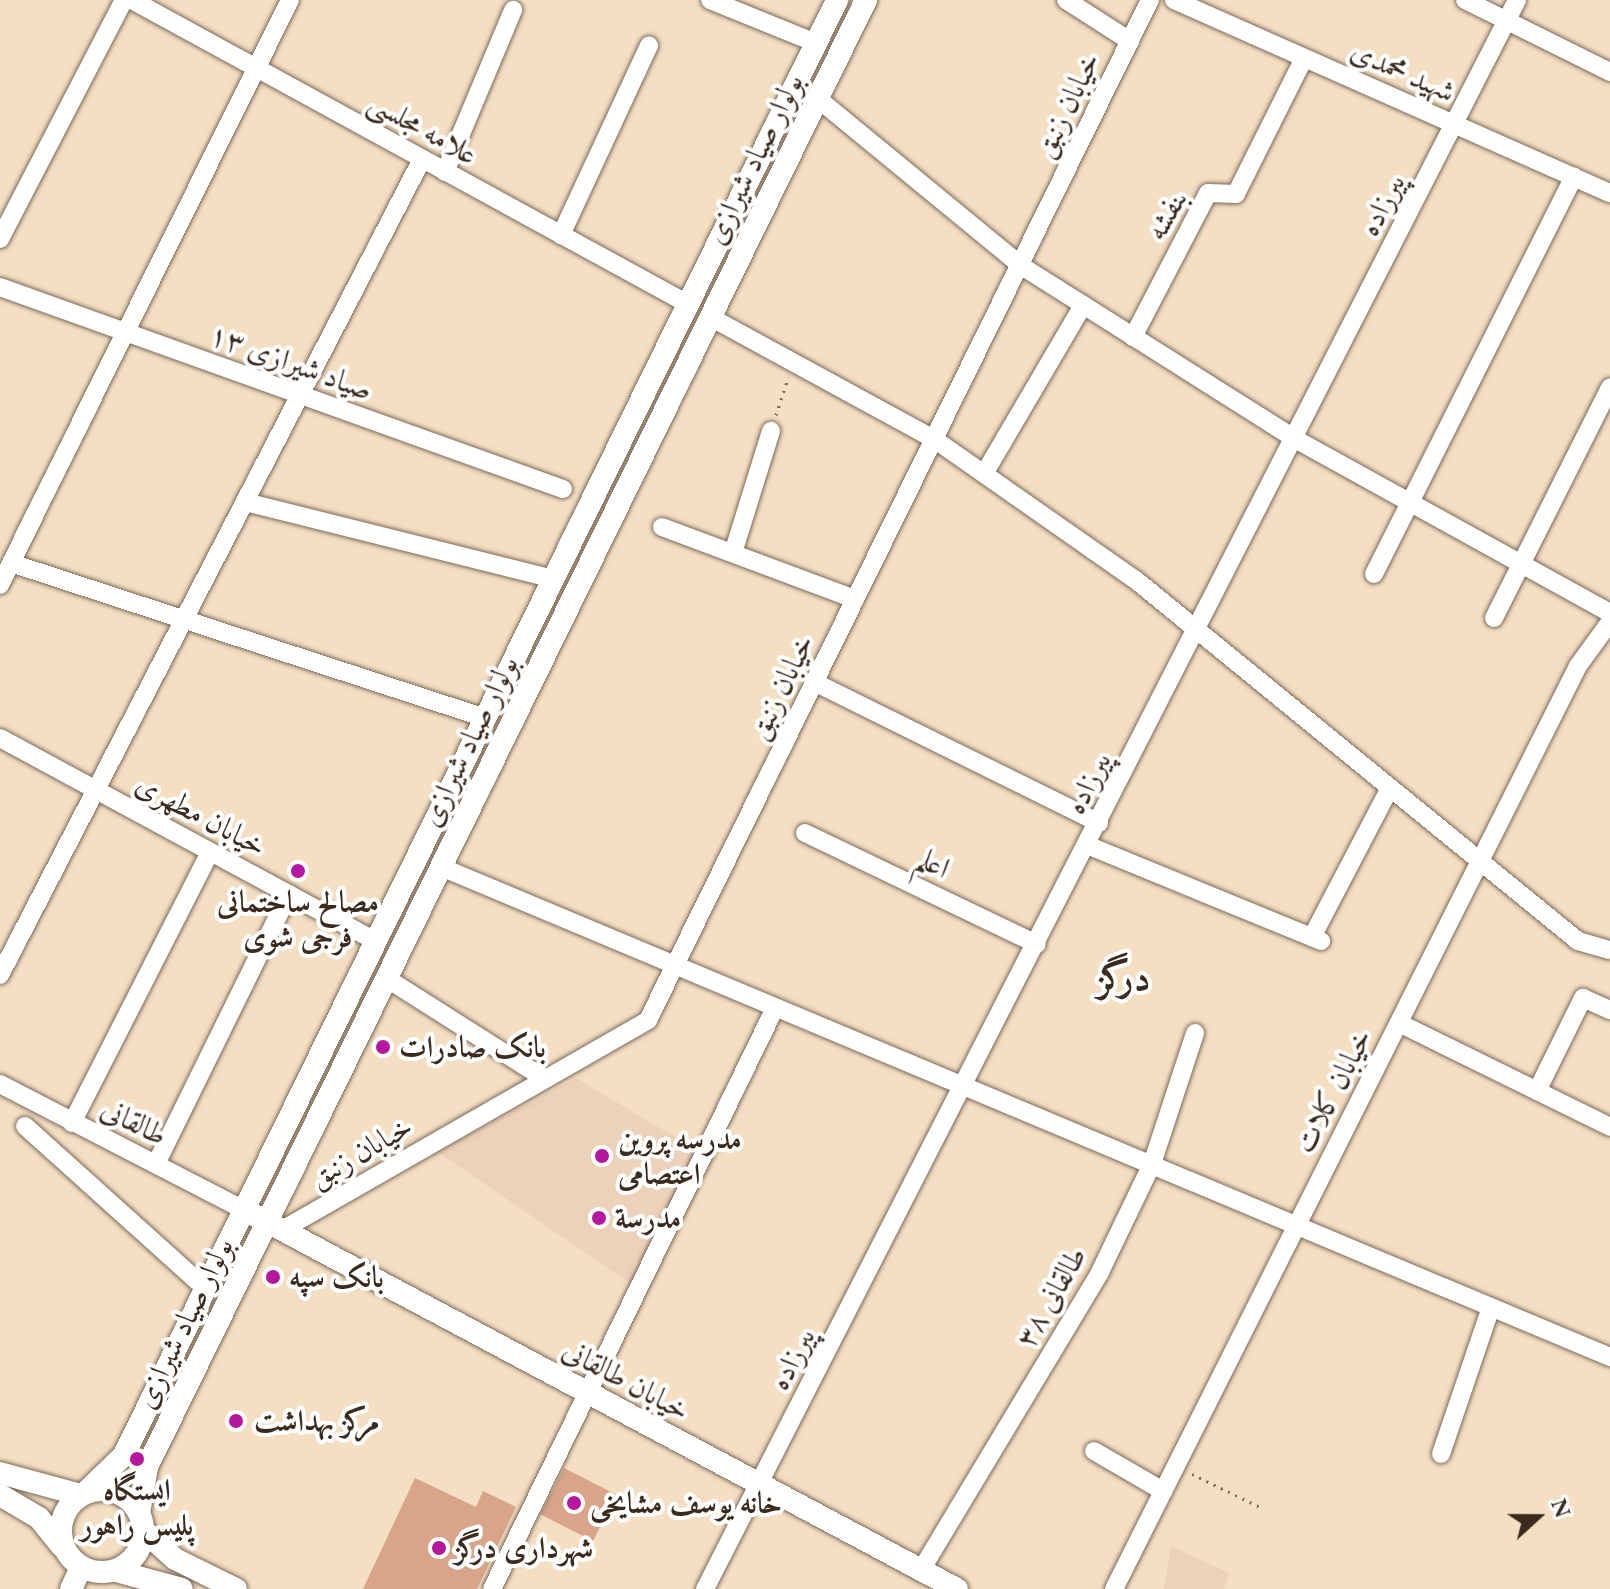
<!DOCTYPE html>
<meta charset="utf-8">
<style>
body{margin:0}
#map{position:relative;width:1610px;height:1589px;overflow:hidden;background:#f4dfc3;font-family:"EB Garamond",Amiri,serif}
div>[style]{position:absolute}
.built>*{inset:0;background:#edd2ba}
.building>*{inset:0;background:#d8a58a;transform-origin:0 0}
.path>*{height:3px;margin-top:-1.5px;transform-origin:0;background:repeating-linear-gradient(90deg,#7c6958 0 2px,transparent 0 8px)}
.roads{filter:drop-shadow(0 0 2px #7c6958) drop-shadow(0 0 2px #7c6958)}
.minor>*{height:18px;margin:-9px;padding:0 9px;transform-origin:9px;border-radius:9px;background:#fff}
.major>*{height:22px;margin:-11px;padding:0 11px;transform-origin:11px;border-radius:11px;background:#fff}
.major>.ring{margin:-11px;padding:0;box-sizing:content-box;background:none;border:22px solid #fff;border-radius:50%}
.dots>*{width:22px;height:22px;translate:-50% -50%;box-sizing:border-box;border:4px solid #fff;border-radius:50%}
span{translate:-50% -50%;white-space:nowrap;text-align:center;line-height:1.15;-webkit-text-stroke:8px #fff;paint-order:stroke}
.street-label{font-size:30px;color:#3b2a1e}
.poi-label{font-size:30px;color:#3b2a1e;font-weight:700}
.left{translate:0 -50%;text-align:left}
.district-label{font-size:38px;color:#3b2a1e;font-weight:700}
.north{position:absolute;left:1498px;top:1477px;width:80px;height:80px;-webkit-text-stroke:6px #fff;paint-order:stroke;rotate:69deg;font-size:22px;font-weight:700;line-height:32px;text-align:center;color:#3b2a1e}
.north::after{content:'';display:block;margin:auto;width:28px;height:36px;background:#3b2a1e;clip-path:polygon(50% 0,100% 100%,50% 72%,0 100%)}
</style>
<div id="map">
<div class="built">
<i style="clip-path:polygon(576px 1078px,697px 1150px,631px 1284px,438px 1152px)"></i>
<i style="clip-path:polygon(1171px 1546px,1229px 1573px,1224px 1589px,1164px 1589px)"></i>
</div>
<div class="building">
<i style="left:564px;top:1468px;width:59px;height:52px;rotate:27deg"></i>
<i style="clip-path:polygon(415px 1478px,476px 1507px,483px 1491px,516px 1507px,477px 1589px,363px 1589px)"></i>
</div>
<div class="path">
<i style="left:776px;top:415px;width:40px;rotate:-72deg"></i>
<i style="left:1192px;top:1474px;width:76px;rotate:25.9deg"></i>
</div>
<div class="roads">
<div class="minor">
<i style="left:132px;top:0;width:634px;rotate:28.67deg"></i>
<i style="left:710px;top:0;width:114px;rotate:22.1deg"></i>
<i style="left:1066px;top:0;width:76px;rotate:32.6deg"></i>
<i style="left:1174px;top:0;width:477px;rotate:23.9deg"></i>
<i style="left:1465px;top:0;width:162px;rotate:26.4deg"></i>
<i style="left:817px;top:98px;width:263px;rotate:39.4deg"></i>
<i style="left:1020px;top:265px;width:325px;rotate:32.3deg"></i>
<i style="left:1295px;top:439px;width:360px;rotate:28.9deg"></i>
<i style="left:445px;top:172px;width:176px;rotate:-67.2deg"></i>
<i style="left:561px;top:235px;width:209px;rotate:-65.1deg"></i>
<i style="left:0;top:239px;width:269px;rotate:-62.6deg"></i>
<i style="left:0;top:287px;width:598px;rotate:19.74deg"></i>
<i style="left:710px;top:317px;width:255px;rotate:28.6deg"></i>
<i style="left:934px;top:439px;width:248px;rotate:35deg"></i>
<i style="left:1137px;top:581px;width:569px;rotate:39.23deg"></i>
<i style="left:1578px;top:941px;width:33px;rotate:16deg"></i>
<i style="left:1133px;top:337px;width:162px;rotate:-62.5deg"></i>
<i style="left:1208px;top:193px;width:28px;rotate:2deg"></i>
<i style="left:1236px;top:194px;width:152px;rotate:-63.4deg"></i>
<i style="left:984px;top:474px;width:196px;rotate:-59.6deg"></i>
<i style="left:245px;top:502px;width:317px;rotate:14deg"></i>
<i style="left:662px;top:527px;width:206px;rotate:20.5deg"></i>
<i style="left:733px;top:553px;width:128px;rotate:-72.7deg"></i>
<i style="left:11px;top:563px;width:500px;rotate:18.1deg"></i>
<i style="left:1374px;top:574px;width:445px;rotate:-63.3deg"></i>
<i style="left:0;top:585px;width:653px;rotate:-63.63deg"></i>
<i style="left:1494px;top:618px;width:258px;rotate:-63.3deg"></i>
<i style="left:814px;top:682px;width:318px;rotate:26.3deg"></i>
<i style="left:0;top:738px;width:427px;rotate:28.4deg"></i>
<i style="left:805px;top:833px;width:257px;rotate:25.6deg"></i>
<i style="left:1087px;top:845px;width:253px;rotate:22.3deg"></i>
<i style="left:441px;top:867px;width:1268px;rotate:22.74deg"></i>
<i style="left:1312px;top:937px;width:168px;rotate:-62.4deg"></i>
<i style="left:0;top:975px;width:919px;rotate:-62.65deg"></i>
<i style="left:386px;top:978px;width:188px;rotate:32.4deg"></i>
<i style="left:1399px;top:1023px;width:235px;rotate:26.2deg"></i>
<i style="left:0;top:1084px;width:275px;rotate:27.3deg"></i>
<i style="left:1537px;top:1091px;width:104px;rotate:-63.7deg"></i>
<i style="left:1583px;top:998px;width:30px;rotate:24deg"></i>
<i style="left:72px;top:1123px;width:304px;rotate:-63deg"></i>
<i style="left:25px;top:1126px;width:244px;rotate:42deg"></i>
<i style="left:156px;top:1164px;width:301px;rotate:-63.8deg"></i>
<i style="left:282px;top:1230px;width:422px;rotate:-29.8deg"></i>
<i style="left:648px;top:1020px;width:1137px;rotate:-63.8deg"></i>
<i style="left:1094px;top:1451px;width:80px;rotate:30.1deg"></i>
<i style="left:1441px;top:1454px;width:155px;rotate:-71.2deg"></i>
<i style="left:920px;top:1572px;width:350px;rotate:-59deg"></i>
<i style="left:1100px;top:1272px;width:120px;rotate:-64.3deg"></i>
<i style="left:1152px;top:1164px;width:138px;rotate:-71.8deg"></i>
<i style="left:492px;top:1589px;width:646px;rotate:-64.03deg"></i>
<i style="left:705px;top:1589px;width:1784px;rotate:-62.93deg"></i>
<i style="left:1114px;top:1589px;width:1033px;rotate:-63.31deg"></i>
<i style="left:1578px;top:666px;width:54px;rotate:-54deg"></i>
</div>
<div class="major">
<i style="left:256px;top:1216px;width:794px;rotate:28.02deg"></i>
<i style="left:0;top:1473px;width:84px;rotate:15.2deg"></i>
<i class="ring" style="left:61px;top:1490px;width:60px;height:60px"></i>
<i style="left:86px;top:1492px;width:53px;rotate:-44.2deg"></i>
<i style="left:124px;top:1455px;width:1620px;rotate:-63.89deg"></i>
<i style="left:0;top:1495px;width:45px;rotate:30.5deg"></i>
<i style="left:39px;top:1518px;width:36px;rotate:51deg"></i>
<i style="left:139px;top:1513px;width:47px;rotate:-80.1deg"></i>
<i style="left:147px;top:1467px;width:1634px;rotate:-63.89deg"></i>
<i style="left:144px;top:1531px;width:42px;rotate:42.1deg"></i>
<i style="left:175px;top:1559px;width:68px;rotate:26.2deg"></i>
<i style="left:116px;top:1571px;width:68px;rotate:15.3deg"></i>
<i style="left:71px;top:1589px;width:23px;rotate:-65deg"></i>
</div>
</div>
<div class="dots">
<i style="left:298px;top:871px;background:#b5179e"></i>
<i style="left:383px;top:1047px;background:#b5179e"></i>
<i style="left:602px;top:1156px;background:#b5179e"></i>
<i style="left:599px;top:1218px;background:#b5179e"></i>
<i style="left:273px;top:1277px;background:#b5179e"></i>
<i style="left:236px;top:1421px;background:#b5179e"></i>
<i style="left:137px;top:1459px;background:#b5179e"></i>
<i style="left:574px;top:1503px;background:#b5179e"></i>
<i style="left:439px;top:1548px;background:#b5179e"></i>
</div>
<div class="street-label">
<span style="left:1403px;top:71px;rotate:24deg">شهید محمدی</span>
<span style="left:1067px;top:105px;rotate:-64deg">خیابان زنبق</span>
<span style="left:423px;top:128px;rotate:29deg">علامه مجلسی</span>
<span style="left:754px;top:159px;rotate:-64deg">بولوار صیاد شیرازی</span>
<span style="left:1382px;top:205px;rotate:-63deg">پیرزاده</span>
<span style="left:1166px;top:215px;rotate:-61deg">بنفشه</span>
<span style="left:291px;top:362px;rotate:20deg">صیاد شیرازی ۱۳</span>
<span style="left:781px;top:687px;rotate:-64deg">خیابان زنبق</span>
<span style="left:469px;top:741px;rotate:-64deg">بولوار صیاد شیرازی</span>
<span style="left:1088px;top:783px;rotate:-63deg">پیرزاده</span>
<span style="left:201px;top:815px;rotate:28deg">خیابان مطهری</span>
<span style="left:933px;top:863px;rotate:26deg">اعلم</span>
<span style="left:1333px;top:1091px;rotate:-63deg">خیابان کلات</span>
<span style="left:134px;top:1122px;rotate:26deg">طالقانی</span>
<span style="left:361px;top:1152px;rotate:-30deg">خیابان زنبق</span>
<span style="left:1051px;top:1297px;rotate:-60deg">طالقانی ۳۸</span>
<span style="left:184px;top:1323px;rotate:-64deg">بولوار صیاد شیرازی</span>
<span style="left:792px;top:1359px;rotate:-63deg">پیرزاده</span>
<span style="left:626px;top:1380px;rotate:28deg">خیابان طالقانی</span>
</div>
<div class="poi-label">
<span style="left:298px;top:919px">مصالح ساختمانی<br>فرجی شوی</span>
<span class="left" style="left:399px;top:1047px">بانک صادرات</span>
<span class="left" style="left:618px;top:1156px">مدرسه پروین<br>اعتصامی</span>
<span class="left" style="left:615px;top:1218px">مدرسة</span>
<span class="left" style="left:289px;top:1277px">بانک سپه</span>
<span class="left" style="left:254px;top:1421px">مرکز بهداشت</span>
<span style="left:137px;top:1507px">ایستگاه<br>پلیس راهور</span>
<span class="left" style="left:590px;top:1503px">خانه یوسف مشایخی</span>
<span class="left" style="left:455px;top:1548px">شهرداری درگز</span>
</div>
<div class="district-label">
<span style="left:1124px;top:977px">درگز</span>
</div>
<div class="north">N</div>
</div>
